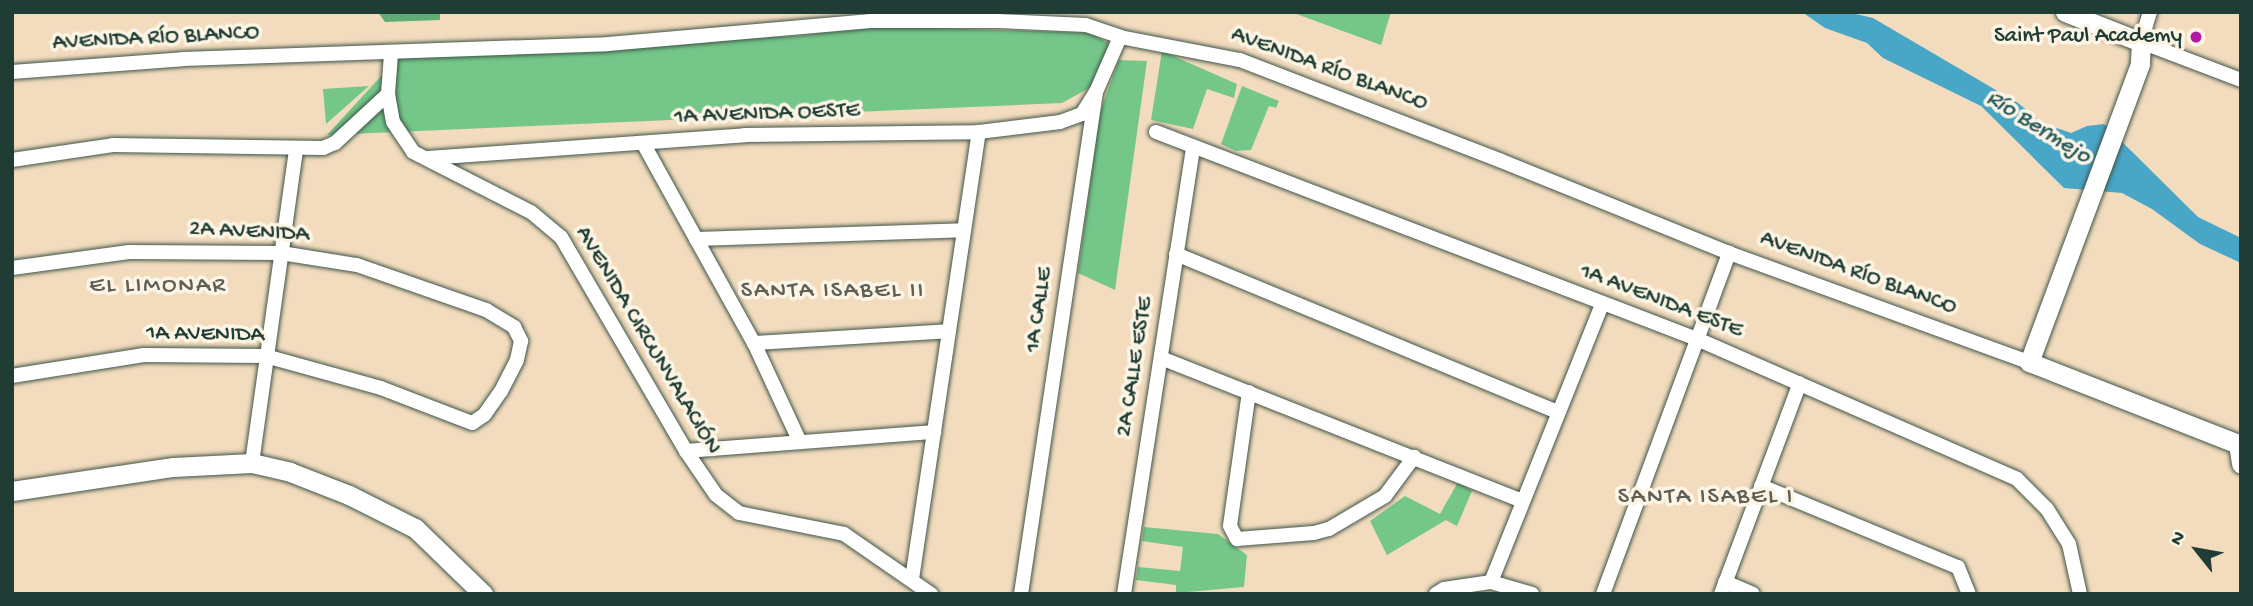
<!DOCTYPE html>
<meta charset="utf-8">
<style>
body{margin:0}
#map{position:relative;width:2253px;height:606px;overflow:hidden;background:#f3dcbe;font-family:"Gochi Hand",sans-serif}
div>[style]{position:absolute}
.green>*{inset:0;background:#75c789}
.forest>*{inset:0;background:#60ac75}
.water>*{inset:0;background:#48a6c7}
.roads{filter:drop-shadow(0 0 2px #3f5549) drop-shadow(0 0 2px #3f5549)}
.street>*{height:14px;margin:-7px;padding:0 7px;transform-origin:7px;border-radius:7px;background:#fff}
.secondary>*{height:19px;margin:-9.5px;padding:0 9.5px;transform-origin:9.5px;border-radius:9.5px;background:#fff}
.dots>*{width:19px;height:19px;translate:-50% -50%;box-sizing:border-box;border:4px solid #fcf5e5;border-radius:50%}
span{translate:-50% -50%;white-space:nowrap;text-align:center;line-height:1.15;-webkit-text-stroke:7px #fcf5e5;paint-order:stroke}
.poi-label{font-size:23px;color:#1f3d34}
.right{translate:-100% -50%;text-align:right}
.street-label{font-size:23px;color:#1f3d34}
.water-label{font-size:24px;color:#2b5c60;font-style:italic}
.neighbourhood-label{font-size:24px;color:#5f5f56;letter-spacing:2px}
.frame{position:absolute;inset:0;border:14px solid #1f3d34;pointer-events:none}
.north{position:absolute;left:2162px;top:515px;width:70px;height:70px;-webkit-text-stroke:5px #fcf5e5;paint-order:stroke;rotate:301deg;font-size:19px;font-weight:700;line-height:28px;text-align:center;color:#1f3d34}
.north::after{content:'';display:block;margin:auto;width:24px;height:32px;background:#1f3d34;clip-path:polygon(50% 0,100% 100%,50% 72%,0 100%)}
</style>
<div id="map">
<div class="green">
<i style="clip-path:polygon(1291px 12px,1391px 12px,1381px 45px)"></i>
<i style="clip-path:polygon(871px 26px,1091px 33px,1112px 46px,1091px 87px,1062px 103px,327px 135px,382px 75px,386px 52px,798px 36px)"></i>
<i style="clip-path:polygon(1162px 51px,1237px 84px,1234px 98px,1207px 89px,1193px 129px,1151px 120px)"></i>
<i style="clip-path:polygon(1119px 60px,1147px 61px,1115px 290px,1078px 273px,1100px 112px)"></i>
<i style="clip-path:polygon(369px 86px,326px 124px,323px 89px)"></i>
<i style="clip-path:polygon(1242px 86px,1279px 101px,1276px 108px,1269px 106px,1251px 150px,1236px 151px,1221px 144px)"></i>
<i style="clip-path:polygon(1458px 482px,1472px 491px,1457px 526px,1446px 520px,1387px 555px,1370px 521px,1405px 496px,1440px 514px)"></i>
<i style="clip-path:polygon(1144px 527px,1218px 534px,1247px 555px,1244px 587px,1176px 593px,1176px 585px,1136px 580px,1138px 567px,1180px 571px,1183px 547px,1142px 541px)"></i>
</div>
<div class="forest">
<i style="clip-path:polygon(378px 12px,440px 12px,440px 20px,385px 22px)"></i>
</div>
<div class="water">
<i style="clip-path:polygon(1802px 12px,1847px 12px,1873px 18px,2018px 103px,2042px 123px,2071px 133px,2087px 126px,2104px 124px,2198px 217px,2241px 238px,2241px 263px,2200px 244px,2152px 209px,2122px 193px,2064px 188px,1981px 106px,1883px 58px,1867px 43px,1825px 28px)"></i>
</div>
<div class="roads">
<div class="street">
<i style="left:2150px;top:12px;width:31px;rotate:107deg"></i>
<i style="left:2141px;top:42px;width:107px;rotate:20.8deg"></i>
<i style="left:391px;top:54px;width:40px;rotate:94.3deg"></i>
<i style="left:388px;top:94px;width:28px;rotate:80deg"></i>
<i style="left:393px;top:122px;width:36px;rotate:56deg"></i>
<i style="left:413px;top:152px;width:132px;rotate:27deg"></i>
<i style="left:531px;top:212px;width:39px;rotate:40deg"></i>
<i style="left:561px;top:237px;width:248px;rotate:59.7deg"></i>
<i style="left:686px;top:451px;width:53px;rotate:55.7deg"></i>
<i style="left:716px;top:495px;width:29px;rotate:38deg"></i>
<i style="left:739px;top:513px;width:107px;rotate:11.3deg"></i>
<i style="left:844px;top:534px;width:106px;rotate:34.6deg"></i>
<i style="left:12px;top:72px;width:171px;rotate:-4.3deg"></i>
<i style="left:183px;top:59px;width:425px;rotate:-2deg"></i>
<i style="left:608px;top:44px;width:264px;rotate:-5deg"></i>
<i style="left:871px;top:21px;width:127px"></i>
<i style="left:998px;top:21px;width:88px;rotate:2.6deg"></i>
<i style="left:1086px;top:25px;width:36px;rotate:19deg"></i>
<i style="left:1120px;top:37px;width:122px;rotate:10.9deg"></i>
<i style="left:1240px;top:60px;width:278px;rotate:21.1deg"></i>
<i style="left:1499px;top:160px;width:248px;rotate:22deg"></i>
<i style="left:1729px;top:253px;width:319px;rotate:20deg"></i>
<i style="left:1156px;top:132px;width:579px;rotate:20.94deg"></i>
<i style="left:1697px;top:339px;width:349px;rotate:23.6deg"></i>
<i style="left:2017px;top:479px;width:42px;rotate:45deg"></i>
<i style="left:2047px;top:509px;width:41px;rotate:57.8deg"></i>
<i style="left:2069px;top:544px;width:51px;rotate:77.6deg"></i>
<i style="left:643px;top:143px;width:229px;rotate:61deg"></i>
<i style="left:754px;top:343px;width:109px;rotate:65.1deg"></i>
<i style="left:428px;top:158px;width:318px;rotate:-4.1deg"></i>
<i style="left:745px;top:135px;width:234px;rotate:-0.7deg"></i>
<i style="left:979px;top:132px;width:82px;rotate:-7deg"></i>
<i style="left:1060px;top:122px;width:23px;rotate:-20deg"></i>
<i style="left:1082px;top:114px;width:26px;rotate:-58deg"></i>
<i style="left:12px;top:160px;width:102px;rotate:-8.4deg"></i>
<i style="left:113px;top:145px;width:210px;rotate:0.8deg"></i>
<i style="left:323px;top:148px;width:13px;rotate:-23deg"></i>
<i style="left:335px;top:143px;width:72px;rotate:-42.8deg"></i>
<i style="left:696px;top:239px;width:268px;rotate:-1.9deg"></i>
<i style="left:1176px;top:254px;width:413px;rotate:22.5deg"></i>
<i style="left:12px;top:268px;width:118px;rotate:-7.8deg"></i>
<i style="left:129px;top:252px;width:152px;rotate:0.4deg"></i>
<i style="left:281px;top:253px;width:77px;rotate:9deg"></i>
<i style="left:357px;top:265px;width:137px;rotate:19.2deg"></i>
<i style="left:486px;top:310px;width:33px;rotate:31deg"></i>
<i style="left:514px;top:327px;width:16px;rotate:63deg"></i>
<i style="left:521px;top:341px;width:19px;rotate:102deg"></i>
<i style="left:517px;top:360px;width:35px;rotate:117deg"></i>
<i style="left:501px;top:391px;width:29px;rotate:125deg"></i>
<i style="left:484px;top:415px;width:14px;rotate:146deg"></i>
<i style="left:472px;top:423px;width:97px;rotate:-159deg"></i>
<i style="left:381px;top:388px;width:119px;rotate:-164.5deg"></i>
<i style="left:266px;top:356px;width:122px;rotate:-179.5deg"></i>
<i style="left:144px;top:355px;width:134px;rotate:171deg"></i>
<i style="left:754px;top:343px;width:195px;rotate:-3.5deg"></i>
<i style="left:1161px;top:358px;width:388px;rotate:21.6deg"></i>
<i style="left:1249px;top:392px;width:135px;rotate:98.1deg"></i>
<i style="left:1230px;top:526px;width:15px;rotate:62deg"></i>
<i style="left:1237px;top:539px;width:77px;rotate:-4.5deg"></i>
<i style="left:1314px;top:533px;width:16px;rotate:-15deg"></i>
<i style="left:1329px;top:529px;width:65px;rotate:-30.5deg"></i>
<i style="left:1385px;top:496px;width:49px;rotate:-53.4deg"></i>
<i style="left:686px;top:451px;width:249px;rotate:-4.4deg"></i>
<i style="left:252px;top:463px;width:317px;rotate:-82deg"></i>
<i style="left:1761px;top:486px;width:213px;rotate:22.4deg"></i>
<i style="left:1958px;top:567px;width:29px;rotate:68deg"></i>
<i style="left:912px;top:579px;width:452px;rotate:-81.5deg"></i>
<i style="left:1491px;top:582px;width:299px;rotate:-68.2deg"></i>
<i style="left:1725px;top:582px;width:30px;rotate:23deg"></i>
<i style="left:1021px;top:594px;width:508px;rotate:-81.5deg"></i>
<i style="left:1096px;top:92px;width:60px;rotate:-66.4deg"></i>
<i style="left:1124px;top:594px;width:453px;rotate:-81.2deg"></i>
<i style="left:1436px;top:594px;width:9px;rotate:-32deg"></i>
<i style="left:1444px;top:589px;width:48px;rotate:-8.5deg"></i>
<i style="left:1491px;top:582px;width:43px;rotate:16.3deg"></i>
<i style="left:1603px;top:594px;width:364px;rotate:-69.7deg"></i>
<i style="left:1721px;top:594px;width:225px;rotate:-69.5deg"></i>
</div>
<div class="secondary">
<i style="left:2065px;top:12px;width:82px;rotate:21.5deg"></i>
<i style="left:2141px;top:42px;width:22px;rotate:93deg"></i>
<i style="left:2140px;top:64px;width:318px;rotate:110.4deg"></i>
<i style="left:2029px;top:362px;width:225px;rotate:21.4deg"></i>
<i style="left:2238px;top:444px;width:20px;rotate:81deg"></i>
<i style="left:12px;top:491px;width:163px;rotate:-8.5deg"></i>
<i style="left:173px;top:467px;width:79px;rotate:-2.9deg"></i>
<i style="left:252px;top:463px;width:39px;rotate:13deg"></i>
<i style="left:290px;top:472px;width:63px;rotate:21.3deg"></i>
<i style="left:349px;top:495px;width:74px;rotate:26.6deg"></i>
<i style="left:415px;top:528px;width:95px;rotate:44.1deg"></i>
</div>
</div>
<div class="dots">
<i style="left:2196px;top:37px;background:#b5179e"></i>
</div>
<div class="poi-label">
<span class="right" style="left:2182px;top:37px">Saint Paul Academy</span>
</div>
<div class="street-label">
<span style="left:156px;top:39px;rotate:-3deg">AVENIDA RÍO BLANCO</span>
<span style="left:1329px;top:70px;rotate:20deg">AVENIDA RÍO BLANCO</span>
<span style="left:767px;top:115px;rotate:-2deg">1A AVENIDA OESTE</span>
<span style="left:249px;top:233px;rotate:3deg">2A AVENIDA</span>
<span style="left:1858px;top:274px;rotate:20deg">AVENIDA RÍO BLANCO</span>
<span style="left:1661px;top:302px;rotate:21deg">1A AVENIDA ESTE</span>
<span style="left:1040px;top:310px;rotate:-81deg">1A CALLE</span>
<span style="left:205px;top:335px;rotate:1deg">1A AVENIDA</span>
<span style="left:647px;top:341px;rotate:59deg">AVENIDA CIRCUNVALACIÓN</span>
<span style="left:1136px;top:367px;rotate:-81deg">2A CALLE ESTE</span>
</div>
<div class="water-label">
<span style="left:2038px;top:128px;rotate:32deg">Río Bermejo</span>
</div>
<div class="neighbourhood-label">
<span style="left:158px;top:287px">EL LIMONAR</span>
<span style="left:833px;top:292px">SANTA ISABEL II</span>
<span style="left:1706px;top:498px">SANTA ISABEL I</span>
</div>
<div class="frame"></div>
<div class="north">N</div>
</div>
